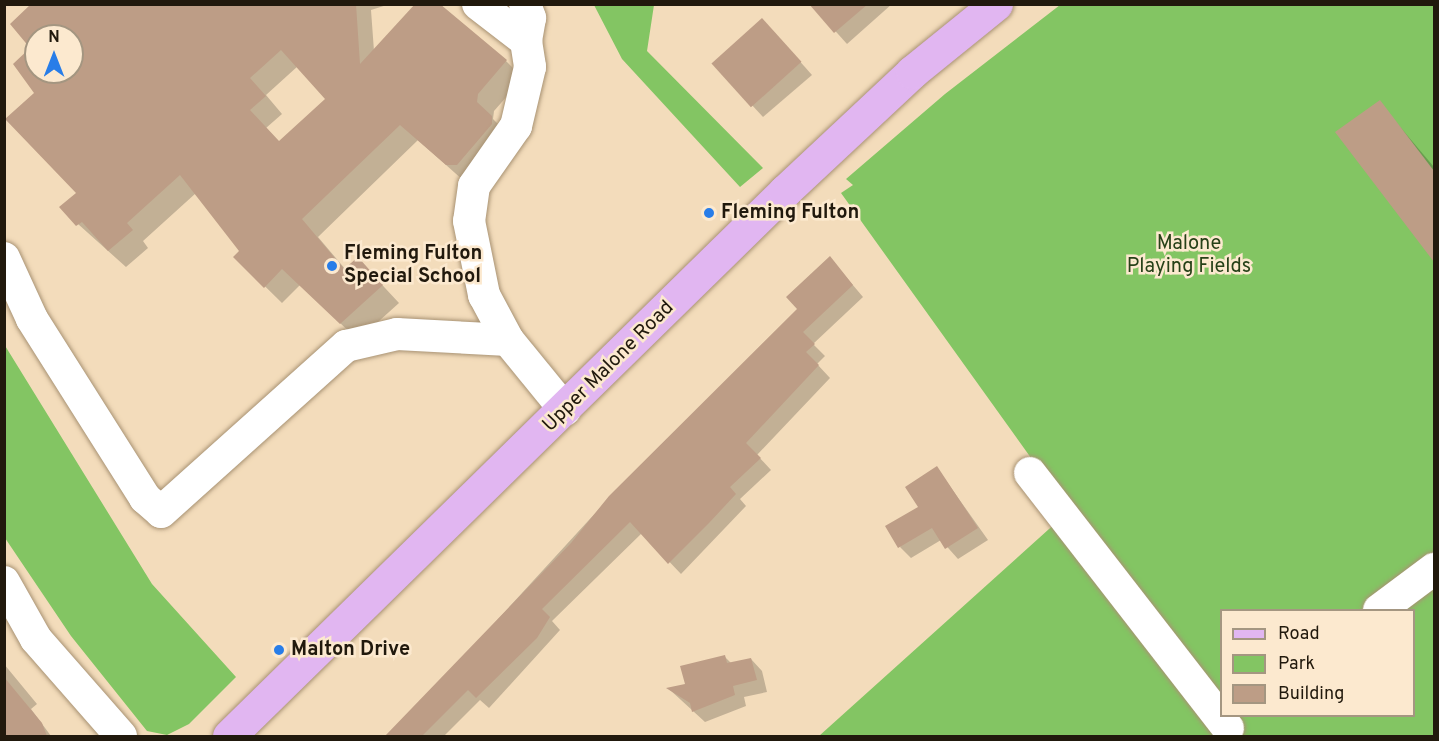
<!DOCTYPE html>
<style>
body{margin:0}
#map{position:relative;width:1439px;height:741px;overflow:hidden;background:#f3dcbb;font-family:Overpass,sans-serif}
div>[style]{position:absolute}
.green>*{inset:0;background:#83c563}
.shadow>*{inset:0;background:#0003}
.building>*{inset:0;background:#bd9d86;transform-origin:0 0}
.roads{filter:drop-shadow(0 0 2px #a89273) drop-shadow(0 0 2px #a89273)}
.minor>*{height:32px;margin:-16px;padding:0 16px;transform-origin:16px;border-radius:16px;background:#fff}
.major>*{height:33px;margin:-16.5px;padding:0 16.5px;transform-origin:16.5px;border-radius:16.5px;background:#e1b6f1}
.dots>*{width:16px;height:16px;translate:-50% -50%;box-sizing:border-box;border:3px solid #fce9cf;border-radius:50%}
span{translate:-50% -50%;white-space:nowrap;text-align:center;line-height:1.15;-webkit-text-stroke:5px #fce9cf;paint-order:stroke}
.poi-label{font-size:20px;color:#21190d;font-weight:700}
.left{translate:0 -50%;text-align:left}
.park-label{font-size:20px;color:#264118}
.street-label{font-size:20px;color:#21190d}
.frame{position:absolute;inset:0;border:6px solid #21190d;pointer-events:none}
.legend{position:absolute;left:1220px;top:609px;width:195px;height:108px;box-sizing:border-box;background:#fce9cf;border:2px solid #a49681;margin:0;padding:8px 10px;list-style:none;font-size:18px;color:#21190d}
.legend li{display:flex;align-items:center;gap:12px;height:30px}
.legend b{width:30px;border:2px solid #a49681}
.north{position:absolute;left:24px;top:24px;width:60px;height:60px;box-sizing:border-box;background:#fce9cf;border:2px solid #a49681;border-radius:50%;rotate:0deg;font-size:16px;font-weight:700;line-height:24px;text-align:center;color:#21190d}
.north::after{content:'';display:block;margin:auto;width:21px;height:27px;background:#287de8;clip-path:polygon(50% 0,100% 100%,50% 72%,0 100%)}
</style>
<div id="map">
<div class="green">
<i style="clip-path:polygon(594px 5px,654px 5px,647px 51px,763px 168px,740px 187px,622px 59px)"></i>
<i style="clip-path:polygon(evenodd,1060px 5px,1434px 5px,1434px 736px,819px 736px,1069px 511px,841px 193px,853px 185px,846px 179px,945px 94px,1060px 5px,1222px 610px,1414px 610px,1414px 716px,1222px 716px,1222px 610px)"></i>
<i style="clip-path:polygon(4px 344px,152px 584px,236px 677px,189px 724px,167px 735px,147px 731px,71px 636px,5px 538px)"></i>
</div>
<div class="shadow">
<i style="clip-path:polygon(evenodd,33px 4px,390px 4px,371px 10px,374px 51px,506px 61px,523px 78px,494px 111px,493px 119px,508px 134px,464px 181px,418px 140px,318px 237px,346px 270px,358px 259px,399px 303px,358px 340px,300px 285px,282px 303px,235px 257px,241px 251px,196px 193px,143px 241px,148px 248px,126px 267px,78px 224px,78px 193px,36px 93px,33px 4px,36px 36px,72px 36px,72px 72px,36px 72px,36px 36px,33px 4px,298px 66px,327px 99px,279px 142px,266px 128px,282px 114px,266px 95px,298px 66px)"></i>
<i style="clip-path:polygon(811px 4px,892px 4px,847px 44px)"></i>
<i style="clip-path:polygon(773px 31px,812px 75px,763px 117px,713px 63px)"></i>
<i style="clip-path:polygon(1379px 102px,1434px 167px,1434px 259px,1338px 132px)"></i>
<i style="clip-path:polygon(830px 258px,863px 297px,813px 344px,825px 356px,817px 364px,830px 378px,757px 455px,771px 470px,740px 499px,746px 506px,681px 574px,642px 533px,552px 621px,560px 630px,489px 708px,480px 700px,444px 736px,391px 736px,610px 497px,799px 309px)"></i>
<i style="clip-path:polygon(937px 468px,988px 540px,958px 559px,941px 540px,911px 558px,900px 547px)"></i>
<i style="clip-path:polygon(725px 657px,732px 664px,751px 659px,762px 671px,767px 692px,744px 697px,746px 706px,705px 722px,669px 689px,687px 685px)"></i>
<i style="clip-path:polygon(4px 664px,37px 704px,31px 709px,51px 736px,10px 736px,4px 730px)"></i>
</div>
<div class="building">
<i style="clip-path:polygon(evenodd,31px 4px,356px 4px,360px 64px,415px 4px,440px 4px,507px 60px,478px 94px,477px 102px,492px 116px,492px 124px,457px 165px,446px 165px,400px 125px,302px 219px,344px 269px,358px 257px,383px 285px,340px 324px,282px 269px,264px 288px,233px 257px,239px 251px,180px 175px,127px 223px,133px 230px,108px 251px,82px 222px,76px 226px,59px 207px,76px 193px,5px 119px,34px 93px,13px 64px,30px 48px,10px 24px,31px 4px,36px 36px,72px 36px,72px 72px,36px 72px,36px 36px,31px 4px,281px 50px,325px 99px,279px 141px,250px 110px,266px 96px,250px 78px,281px 50px)"></i>
<i style="clip-path:polygon(809px 4px,868px 4px,834px 33px)"></i>
<i style="left:762px;top:18px;width:59px;height:68px;rotate:48deg"></i>
<i style="clip-path:polygon(1380px 100px,1434px 171px,1434px 262px,1335px 132px)"></i>
<i style="clip-path:polygon(830px 256px,853px 285px,803px 332px,815px 344px,806px 352px,819px 365px,746px 443px,761px 458px,730px 487px,736px 494px,709px 523px,668px 564px,630px 522px,542px 609px,550px 617px,537px 638px,476px 698px,468px 690px,422px 736px,385px 736px,571px 543px,609px 496px,797px 309px,786px 297px)"></i>
<i style="clip-path:polygon(937px 466px,978px 528px,945px 549px,932px 528px,898px 548px,885px 526px,918px 507px,905px 487px)"></i>
<i style="clip-path:polygon(725px 655px,727px 663px,751px 658px,757px 680px,733px 686px,735px 695px,692px 712px,690px 703px,666px 688px,685px 684px,680px 666px)"></i>
<i style="clip-path:polygon(4px 677px,42px 723px,47px 736px,4px 736px)"></i>
</div>
<div class="roads">
<div class="minor">
<i style="left:478px;top:4px;width:61px;rotate:37.6deg"></i>
<i style="left:525px;top:4px;width:15px;rotate:70deg"></i>
<i style="left:530px;top:18px;width:23px;rotate:100deg"></i>
<i style="left:526px;top:41px;width:26px;rotate:81deg"></i>
<i style="left:530px;top:67px;width:61px;rotate:103.3deg"></i>
<i style="left:516px;top:126px;width:73px;rotate:125deg"></i>
<i style="left:474px;top:186px;width:35px;rotate:98deg"></i>
<i style="left:469px;top:221px;width:76px;rotate:78.5deg"></i>
<i style="left:484px;top:295px;width:51px;rotate:61.9deg"></i>
<i style="left:508px;top:340px;width:90px;rotate:50.8deg"></i>
<i style="left:4px;top:258px;width:67px;rotate:65.3deg"></i>
<i style="left:32px;top:319px;width:212px;rotate:57.7deg"></i>
<i style="left:145px;top:498px;width:21px;rotate:41deg"></i>
<i style="left:161px;top:512px;width:249px;rotate:-41.9deg"></i>
<i style="left:346px;top:346px;width:52px;rotate:-13.2deg"></i>
<i style="left:397px;top:334px;width:111px;rotate:3.1deg"></i>
<i style="left:1030px;top:473px;width:323px;rotate:52.2deg"></i>
<i style="left:4px;top:582px;width:65px;rotate:60.7deg"></i>
<i style="left:36px;top:639px;width:129px;rotate:48.8deg"></i>
<i style="left:1379px;top:610px;width:69px;rotate:-36.7deg"></i>
</div>
<div class="major">
<i style="left:229px;top:736px;width:779px;rotate:-44.43deg"></i>
<i style="left:785px;top:191px;width:174px;rotate:-43.1deg"></i>
<i style="left:912px;top:72px;width:108px;rotate:-39deg"></i>
</div>
</div>
<div class="dots">
<i style="left:709px;top:213px;background:#287de8"></i>
<i style="left:332px;top:266px;background:#287de8"></i>
<i style="left:279px;top:650px;background:#287de8"></i>
</div>
<div class="poi-label">
<span class="left" style="left:721px;top:213px">Fleming Fulton</span>
<span class="left" style="left:344px;top:266px">Fleming Fulton<br>Special School</span>
<span class="left" style="left:291px;top:650px">Malton Drive</span>
</div>
<div class="park-label">
<span style="left:1189px;top:256px">Malone<br>Playing Fields</span>
</div>
<div class="street-label">
<span style="left:609px;top:367px;rotate:-45deg">Upper Malone Road</span>
</div>
<div class="frame"></div>
<ul class="legend">
<li><b style="height:8px;background:#e1b6f1"></b>Road</li>
<li><b style="height:16px;background:#83c563"></b>Park</li>
<li><b style="height:16px;background:#bd9d86"></b>Building</li>
</ul>
<div class="north">N</div>
</div>
